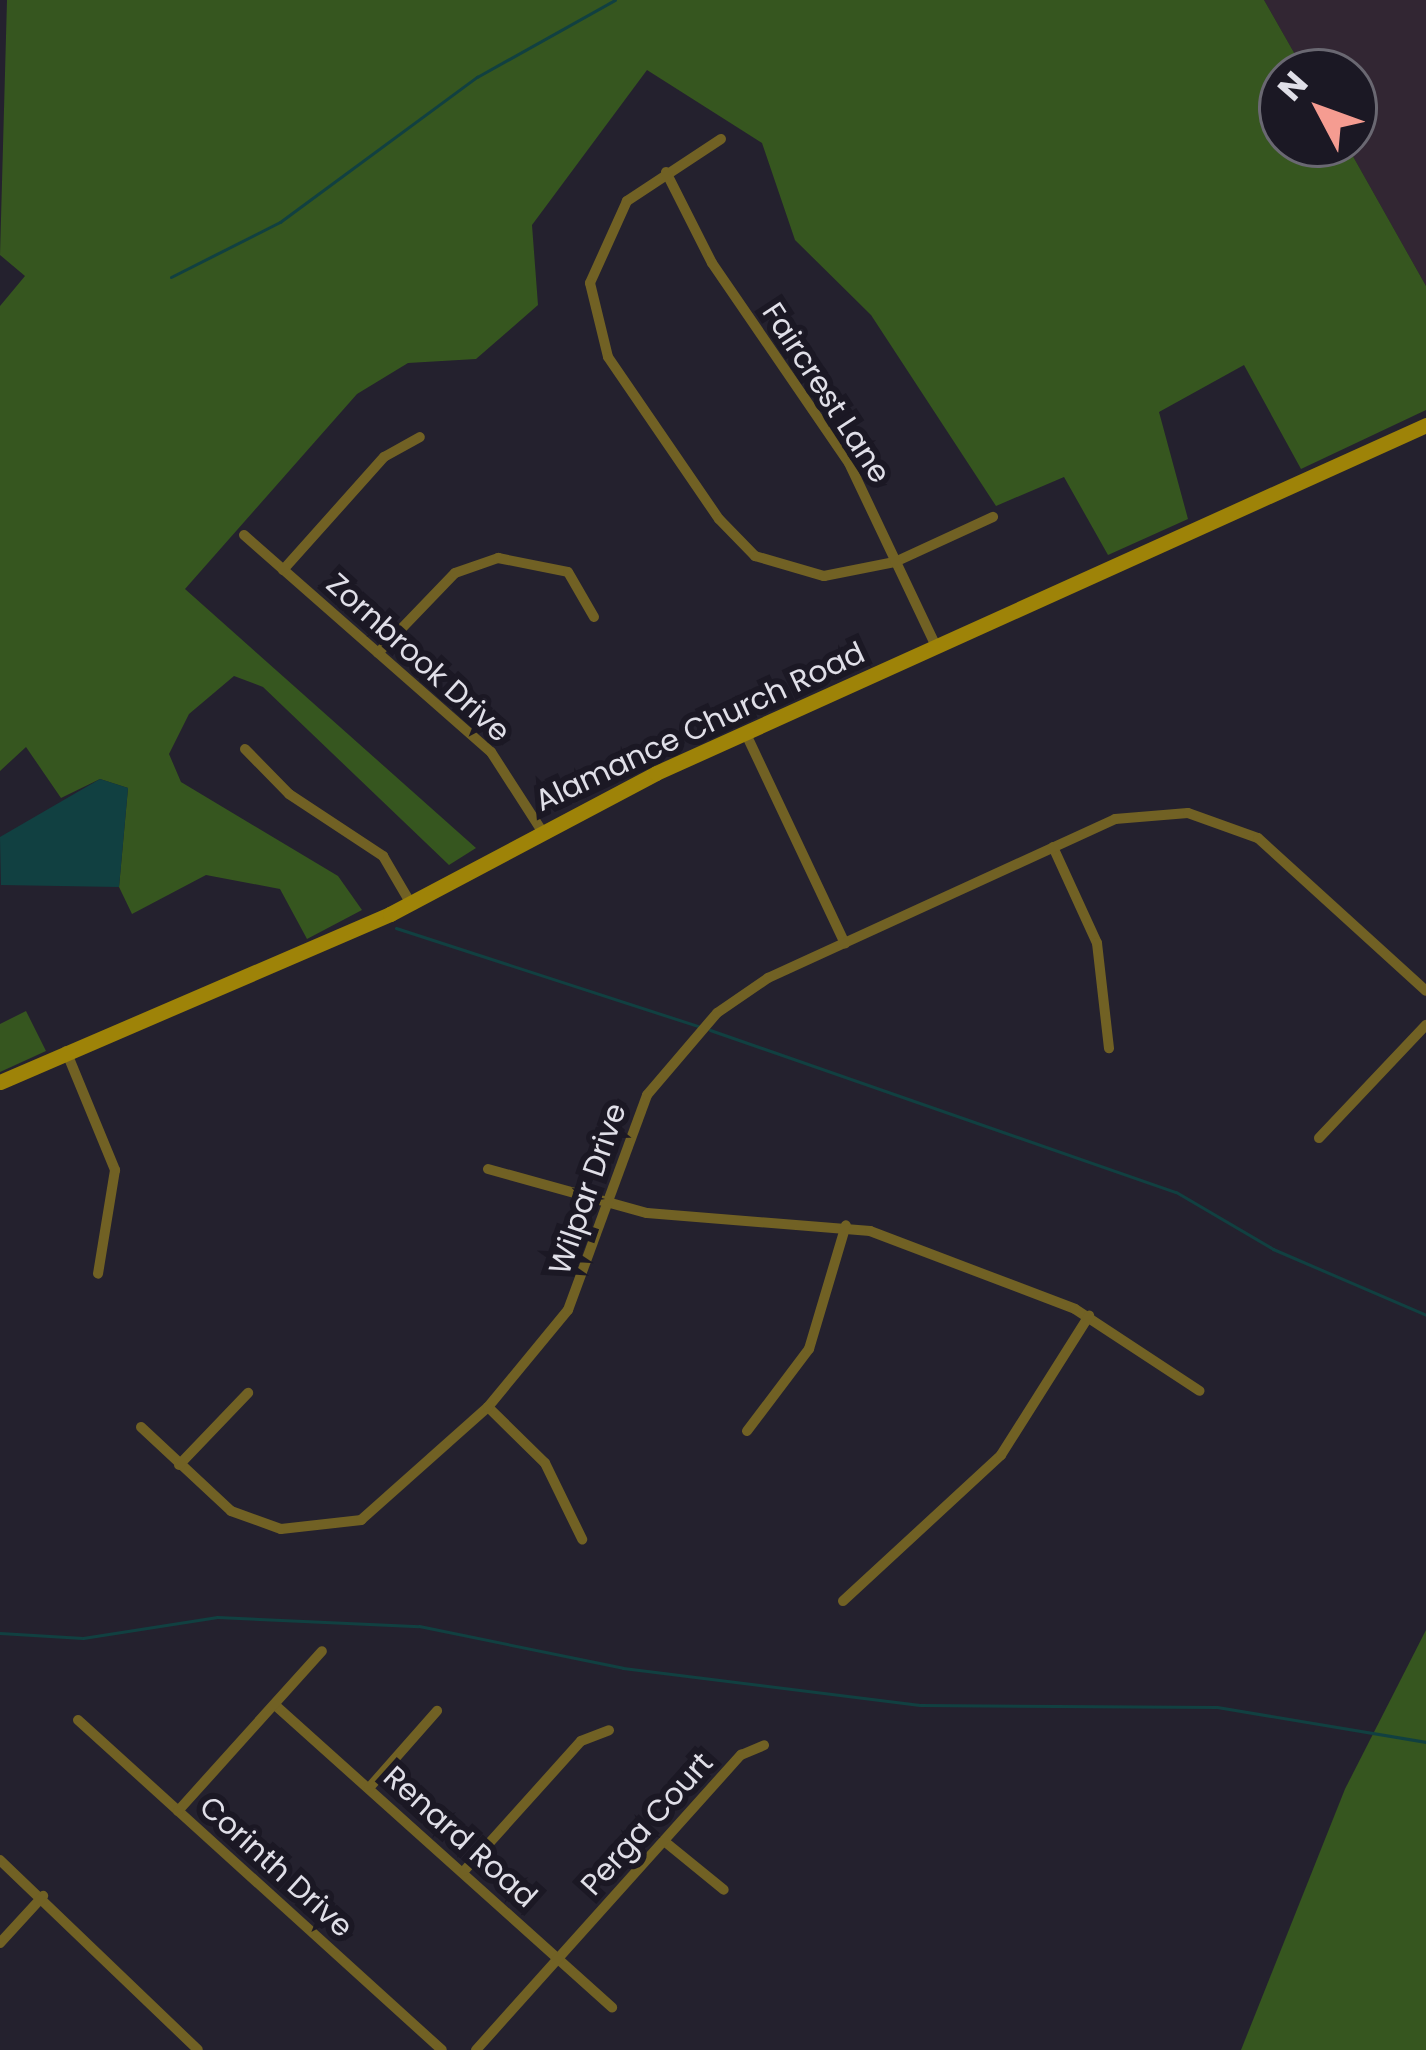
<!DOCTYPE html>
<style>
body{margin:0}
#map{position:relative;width:1426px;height:2050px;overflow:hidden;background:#24212e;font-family:Poppins,sans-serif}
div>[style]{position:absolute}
.industrial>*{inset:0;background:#322633}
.green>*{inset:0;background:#36561f}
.water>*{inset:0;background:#114041}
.stream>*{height:3px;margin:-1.5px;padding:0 1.5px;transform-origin:1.5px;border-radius:1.5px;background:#114041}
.street>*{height:10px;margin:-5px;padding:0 5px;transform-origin:5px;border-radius:5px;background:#716124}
.secondary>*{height:15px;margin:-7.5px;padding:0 7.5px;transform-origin:7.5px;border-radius:7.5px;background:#9e8308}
span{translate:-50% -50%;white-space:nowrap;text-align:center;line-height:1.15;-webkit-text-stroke:12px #1b1824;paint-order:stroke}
.street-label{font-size:30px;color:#e0dfe8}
.north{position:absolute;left:1258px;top:48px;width:120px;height:120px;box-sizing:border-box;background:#1b1824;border:3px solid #6a6872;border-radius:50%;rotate:311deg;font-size:33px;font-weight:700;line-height:48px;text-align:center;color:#e0dfe8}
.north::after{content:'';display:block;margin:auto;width:42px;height:54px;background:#f59c91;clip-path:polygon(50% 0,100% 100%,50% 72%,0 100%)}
</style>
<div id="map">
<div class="industrial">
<i style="clip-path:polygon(1264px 0,1426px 0,1426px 286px,1346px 144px,1354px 72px,1305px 72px)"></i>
</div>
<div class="green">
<i style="clip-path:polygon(7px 0,1264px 0,1305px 72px,1282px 72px,1282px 144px,1346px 144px,1426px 286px,1426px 410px,1301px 469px,1244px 365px,1159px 412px,1188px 519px,1108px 555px,1064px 477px,996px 506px,871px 315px,795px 240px,762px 143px,647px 70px,532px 225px,538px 305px,476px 359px,408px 363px,357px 394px,185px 589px,476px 848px,449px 865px,263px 687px,234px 676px,189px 714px,169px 754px,181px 782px,338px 876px,362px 910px,307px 939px,280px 889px,206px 875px,132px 914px,119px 887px,128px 788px,100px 779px,61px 798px,26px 747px,0 771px,0 306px,25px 276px,0 255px)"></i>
<i style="clip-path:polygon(26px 1011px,46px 1051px,0 1072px,0 1024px)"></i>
<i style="clip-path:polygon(1426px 1630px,1426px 2050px,1241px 2050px,1345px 1789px)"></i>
</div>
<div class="water">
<i style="clip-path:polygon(100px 779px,128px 788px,119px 887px,1px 885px,0 837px)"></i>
</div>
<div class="stream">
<i style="left:171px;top:277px;width:122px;rotate:-26.8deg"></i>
<i style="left:280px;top:222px;width:245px;rotate:-36.4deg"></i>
<i style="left:477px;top:77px;width:158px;rotate:-29.2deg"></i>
<i style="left:396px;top:928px;width:321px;rotate:18deg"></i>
<i style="left:710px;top:1030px;width:493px;rotate:19.2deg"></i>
<i style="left:1176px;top:1192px;width:113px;rotate:30.4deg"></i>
<i style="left:1273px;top:1249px;width:167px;rotate:23.3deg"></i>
<i style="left:0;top:1633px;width:83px;rotate:3.4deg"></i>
<i style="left:83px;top:1638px;width:136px;rotate:-8.9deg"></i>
<i style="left:217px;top:1617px;width:202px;rotate:2.6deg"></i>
<i style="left:419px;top:1626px;width:208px;rotate:11.6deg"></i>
<i style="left:623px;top:1668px;width:299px;rotate:7.1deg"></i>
<i style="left:920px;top:1705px;width:297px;rotate:0.4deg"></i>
<i style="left:1217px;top:1707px;width:212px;rotate:9.5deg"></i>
</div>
<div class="street">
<i style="left:721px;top:139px;width:113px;rotate:146.6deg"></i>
<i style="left:627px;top:201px;width:90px;rotate:114.3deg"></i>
<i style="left:590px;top:283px;width:76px;rotate:76.3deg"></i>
<i style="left:608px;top:357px;width:196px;rotate:55.6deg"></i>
<i style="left:719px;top:519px;width:52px;rotate:45.8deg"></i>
<i style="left:755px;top:556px;width:72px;rotate:16.2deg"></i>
<i style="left:824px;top:576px;width:72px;rotate:-11.2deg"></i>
<i style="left:895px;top:562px;width:108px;rotate:-24.7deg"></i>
<i style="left:666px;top:172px;width:102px;rotate:63.2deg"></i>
<i style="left:712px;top:263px;width:242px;rotate:55.6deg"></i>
<i style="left:849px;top:463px;width:203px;rotate:64.6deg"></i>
<i style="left:244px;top:535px;width:329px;rotate:41.3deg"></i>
<i style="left:491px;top:752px;width:94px;rotate:57.2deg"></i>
<i style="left:283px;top:570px;width:152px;rotate:-48.2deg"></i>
<i style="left:384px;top:457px;width:41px;rotate:-29.1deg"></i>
<i style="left:378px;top:653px;width:111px;rotate:-46.1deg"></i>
<i style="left:455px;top:573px;width:46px;rotate:-19.2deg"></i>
<i style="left:498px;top:558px;width:71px;rotate:11.3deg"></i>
<i style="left:568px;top:572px;width:52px;rotate:60deg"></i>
<i style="left:745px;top:732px;width:234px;rotate:64.7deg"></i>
<i style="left:245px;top:749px;width:63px;rotate:45.6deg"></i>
<i style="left:289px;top:794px;width:113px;rotate:33.4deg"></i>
<i style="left:383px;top:856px;width:56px;rotate:59.7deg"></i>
<i style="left:1053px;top:847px;width:106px;rotate:65.4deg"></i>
<i style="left:1097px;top:943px;width:106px;rotate:83.5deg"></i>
<i style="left:66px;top:1051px;width:129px;rotate:67.6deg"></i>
<i style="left:115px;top:1170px;width:105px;rotate:99.3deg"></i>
<i style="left:1319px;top:1138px;width:156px;rotate:-46.6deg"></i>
<i style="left:488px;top:1169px;width:165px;rotate:15.5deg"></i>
<i style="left:647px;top:1213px;width:224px;rotate:4.6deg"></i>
<i style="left:870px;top:1231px;width:219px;rotate:20.8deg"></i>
<i style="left:1075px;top:1309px;width:149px;rotate:33.3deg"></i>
<i style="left:488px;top:1407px;width:80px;rotate:44.5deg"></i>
<i style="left:545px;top:1463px;width:85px;rotate:64deg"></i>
<i style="left:141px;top:1427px;width:123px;rotate:43deg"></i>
<i style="left:231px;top:1511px;width:53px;rotate:19.8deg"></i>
<i style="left:281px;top:1529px;width:81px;rotate:-6.4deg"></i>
<i style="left:361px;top:1520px;width:170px;rotate:-41.7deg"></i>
<i style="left:488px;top:1407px;width:126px;rotate:-50.5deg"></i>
<i style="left:568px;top:1310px;width:229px;rotate:-69.8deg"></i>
<i style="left:647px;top:1095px;width:108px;rotate:-49.5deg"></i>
<i style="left:717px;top:1013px;width:62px;rotate:-34.5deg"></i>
<i style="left:768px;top:978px;width:382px;rotate:-24.6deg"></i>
<i style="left:1115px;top:819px;width:73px;rotate:-4.7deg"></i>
<i style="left:1188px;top:813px;width:74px;rotate:19.7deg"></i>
<i style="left:1258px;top:838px;width:227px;rotate:42.3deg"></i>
<i style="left:747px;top:1431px;width:103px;rotate:-52.9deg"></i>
<i style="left:809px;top:1349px;width:129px;rotate:-73.4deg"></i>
<i style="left:179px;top:1465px;width:100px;rotate:-46.2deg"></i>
<i style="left:843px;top:1601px;width:215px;rotate:-42.7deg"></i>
<i style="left:1001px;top:1455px;width:165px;rotate:-57.7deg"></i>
<i style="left:275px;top:1705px;width:453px;rotate:41.9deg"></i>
<i style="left:78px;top:1720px;width:491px;rotate:42.2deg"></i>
<i style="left:369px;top:1788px;width:103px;rotate:-48.6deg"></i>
<i style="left:178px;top:1811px;width:215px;rotate:-48deg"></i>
<i style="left:664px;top:1841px;width:77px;rotate:39.2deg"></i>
<i style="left:0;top:1860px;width:274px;rotate:43.8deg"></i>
<i style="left:464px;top:1871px;width:175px;rotate:-48deg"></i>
<i style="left:581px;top:1741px;width:30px;rotate:-21deg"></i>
<i style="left:0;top:1943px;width:64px;rotate:-47.5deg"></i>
<i style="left:476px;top:2050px;width:397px;rotate:-48.1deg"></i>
<i style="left:741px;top:1755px;width:25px;rotate:-23deg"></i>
</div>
<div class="secondary">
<i style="left:0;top:1082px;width:425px;rotate:-23.3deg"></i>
<i style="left:390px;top:914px;width:301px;rotate:-27.9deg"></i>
<i style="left:656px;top:773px;width:845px;rotate:-24.32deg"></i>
</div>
<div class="street-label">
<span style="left:826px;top:393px;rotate:57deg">Faircrest Lane</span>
<span style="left:418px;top:658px;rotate:42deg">Zornbrook Drive</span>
<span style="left:700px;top:727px;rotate:-25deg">Alamance Church Road</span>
<span style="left:588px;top:1189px;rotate:-71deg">Wilpar Drive</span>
<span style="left:647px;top:1824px;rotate:-48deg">Perga Court</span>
<span style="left:460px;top:1837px;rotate:42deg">Renard Road</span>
<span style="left:276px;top:1867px;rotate:42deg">Corinth Drive</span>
</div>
<div class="north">N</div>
</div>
